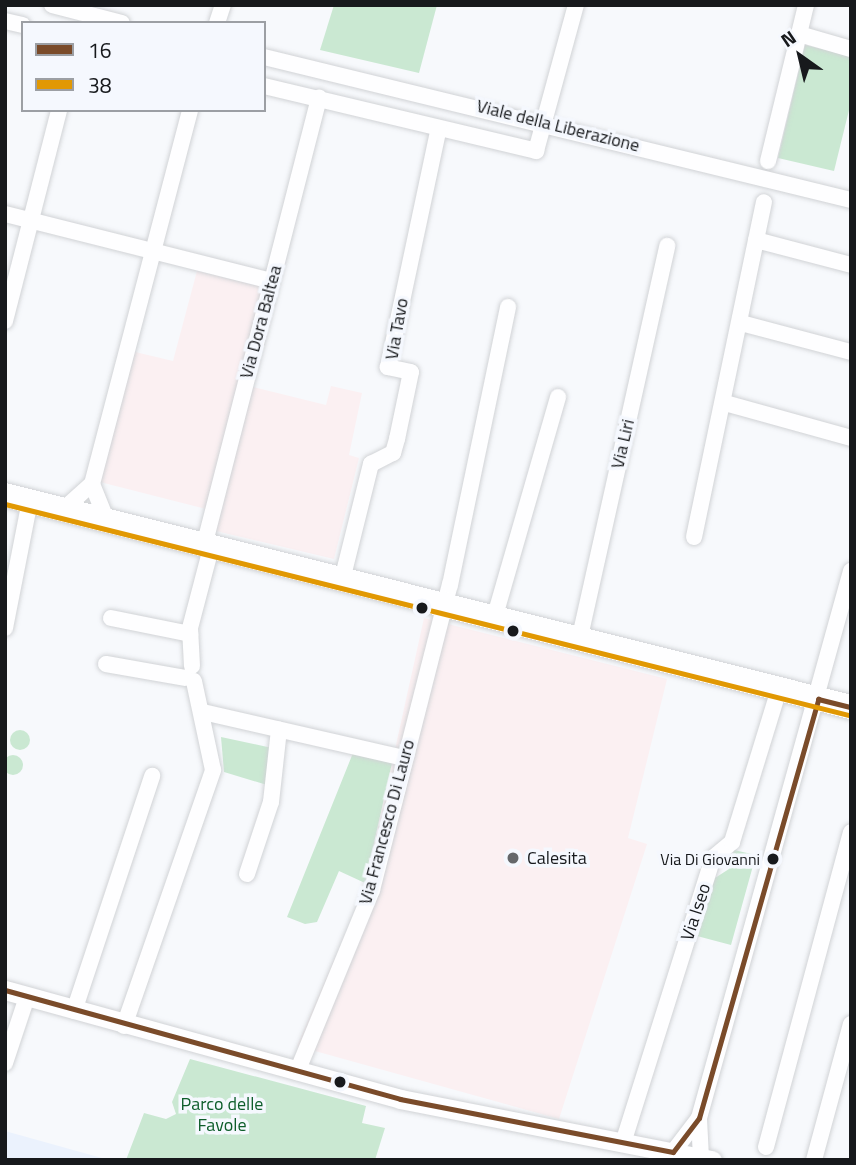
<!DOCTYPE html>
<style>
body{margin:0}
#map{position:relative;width:856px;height:1165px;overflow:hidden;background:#f7f9fc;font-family:"Titillium Web",sans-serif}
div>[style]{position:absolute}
.commercial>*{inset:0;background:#fbf0f2}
.built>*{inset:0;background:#ebf2fd}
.green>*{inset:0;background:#cae8d2}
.round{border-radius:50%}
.roads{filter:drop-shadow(0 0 2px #d1d3d6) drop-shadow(0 0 2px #d1d3d6)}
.minor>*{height:16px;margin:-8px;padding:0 8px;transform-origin:8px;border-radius:8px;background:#fefeff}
.tertiary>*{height:19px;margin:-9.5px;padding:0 9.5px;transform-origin:9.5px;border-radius:9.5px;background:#fefeff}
.primary>*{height:24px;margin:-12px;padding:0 12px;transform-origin:12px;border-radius:12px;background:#fefeff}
.bus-1>*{height:5px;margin:-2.5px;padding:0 2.5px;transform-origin:2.5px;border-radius:2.5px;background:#7a4b2a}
.bus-2>*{height:5px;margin:-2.5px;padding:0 2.5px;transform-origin:2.5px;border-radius:2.5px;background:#e19803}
.dots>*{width:19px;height:19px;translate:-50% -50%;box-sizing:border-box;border:4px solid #f5f8fe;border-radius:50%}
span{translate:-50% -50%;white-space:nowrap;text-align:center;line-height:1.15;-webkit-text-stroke:7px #f5f8fe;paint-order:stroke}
.bus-label{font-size:16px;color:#17191c}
.right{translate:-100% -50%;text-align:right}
.street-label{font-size:18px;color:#17191c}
.poi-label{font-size:18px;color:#17191c}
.left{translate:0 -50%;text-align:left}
.park-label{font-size:18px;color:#0d5d2a}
.frame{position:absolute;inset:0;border:7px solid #17191c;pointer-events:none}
.legend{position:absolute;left:21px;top:21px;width:245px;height:91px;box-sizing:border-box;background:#f5f8fe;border:2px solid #9c9fa4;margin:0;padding:9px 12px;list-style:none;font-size:21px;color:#17191c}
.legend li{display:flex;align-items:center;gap:14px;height:35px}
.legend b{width:35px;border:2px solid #9c9fa4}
.north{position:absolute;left:765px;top:21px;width:70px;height:70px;-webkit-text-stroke:5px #f5f8fe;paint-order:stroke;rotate:326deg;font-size:19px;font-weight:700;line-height:28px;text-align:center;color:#17191c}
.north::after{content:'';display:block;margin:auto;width:24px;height:32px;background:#17191c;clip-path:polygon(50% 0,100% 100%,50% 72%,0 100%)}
</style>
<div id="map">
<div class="commercial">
<i style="clip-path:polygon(197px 271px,263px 287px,206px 509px,96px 481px,131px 351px,173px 361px)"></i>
<i style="clip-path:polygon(249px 386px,326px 405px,331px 386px,362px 393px,349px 455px,359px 458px,334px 559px,216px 531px)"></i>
<i style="clip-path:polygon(424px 618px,667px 679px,628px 838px,647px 844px,559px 1119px,297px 1046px,364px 890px)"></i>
</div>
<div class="built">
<i style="clip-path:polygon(5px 1131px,109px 1160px,5px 1160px)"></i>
</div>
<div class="green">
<i style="clip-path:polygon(334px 5px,437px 5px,419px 73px,320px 50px)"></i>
<i style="clip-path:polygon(805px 45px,851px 56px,851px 102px,834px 171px,778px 158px)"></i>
<i class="round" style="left:10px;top:730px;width:20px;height:20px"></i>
<i style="clip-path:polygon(221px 737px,272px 748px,267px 785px,224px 772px)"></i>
<i style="clip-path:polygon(353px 753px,392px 763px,365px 883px,339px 871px,317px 922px,305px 924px,287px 917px)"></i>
<i class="round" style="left:3px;top:755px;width:20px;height:20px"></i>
<i style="clip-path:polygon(734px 850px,756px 855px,731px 945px,697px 936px,715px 878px,729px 869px)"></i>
<i style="clip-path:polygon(190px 1059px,366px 1106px,362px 1123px,385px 1128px,375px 1160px,126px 1160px,144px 1113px,166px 1119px,176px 1114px,172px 1102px)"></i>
</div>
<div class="roads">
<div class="minor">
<i style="left:52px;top:5px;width:72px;rotate:14.4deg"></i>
<i style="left:5px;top:21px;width:18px;rotate:13deg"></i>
<i style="left:217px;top:23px;width:19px;rotate:-72deg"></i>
<i style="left:799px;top:34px;width:54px;rotate:16.1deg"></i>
<i style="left:264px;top:57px;width:604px;rotate:13.69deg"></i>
<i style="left:264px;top:86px;width:280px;rotate:13.4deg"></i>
<i style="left:536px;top:151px;width:151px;rotate:-74.7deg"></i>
<i style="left:768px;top:161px;width:161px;rotate:-76.3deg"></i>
<i style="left:5px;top:214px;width:275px;rotate:14.1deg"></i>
<i style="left:756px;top:240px;width:98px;rotate:14.7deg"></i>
<i style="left:5px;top:321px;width:218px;rotate:-75.6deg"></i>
<i style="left:741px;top:323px;width:114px;rotate:14.8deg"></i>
<i style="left:725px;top:403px;width:131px;rotate:15.5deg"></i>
<i style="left:92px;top:484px;width:38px;rotate:68deg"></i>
<i style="left:65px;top:508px;width:36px;rotate:-42deg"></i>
<i style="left:92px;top:484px;width:387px;rotate:-75.3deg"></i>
<i style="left:694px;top:537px;width:342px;rotate:-78.2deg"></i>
<i style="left:204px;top:546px;width:463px;rotate:-75.6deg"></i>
<i style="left:342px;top:580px;width:120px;rotate:-76deg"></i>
<i style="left:371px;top:464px;width:25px;rotate:-27deg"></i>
<i style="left:393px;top:453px;width:15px;rotate:-74deg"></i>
<i style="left:397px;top:439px;width:68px;rotate:-78.2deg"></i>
<i style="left:411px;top:372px;width:24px;rotate:-168deg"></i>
<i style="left:388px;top:367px;width:244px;rotate:-78deg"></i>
<i style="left:111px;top:618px;width:81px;rotate:11.4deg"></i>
<i style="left:494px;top:619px;width:231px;rotate:-73.9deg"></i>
<i style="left:5px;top:628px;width:129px;rotate:-78.9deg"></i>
<i style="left:579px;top:641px;width:405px;rotate:-77.4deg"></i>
<i style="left:106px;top:664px;width:80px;rotate:10deg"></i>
<i style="left:192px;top:666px;width:38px;rotate:-93deg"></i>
<i style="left:190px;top:628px;width:83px;rotate:-75.3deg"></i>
<i style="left:203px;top:712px;width:206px;rotate:12.9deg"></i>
<i style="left:247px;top:874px;width:76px;rotate:-71.6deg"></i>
<i style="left:271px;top:802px;width:73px;rotate:-83.7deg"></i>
<i style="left:74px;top:1011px;width:248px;rotate:-71.6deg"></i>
<i style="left:124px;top:1026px;width:271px;rotate:-70.8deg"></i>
<i style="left:213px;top:770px;width:91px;rotate:-102.1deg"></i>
<i style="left:5px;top:1063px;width:70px;rotate:-71.6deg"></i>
<i style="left:297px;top:1072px;width:197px;rotate:-67.6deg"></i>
<i style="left:372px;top:890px;width:315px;rotate:-75.7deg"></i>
<i style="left:450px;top:585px;width:284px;rotate:-78.2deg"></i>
<i style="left:623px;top:1143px;width:299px;rotate:-72.5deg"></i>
<i style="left:713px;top:858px;width:25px;rotate:-40deg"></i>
<i style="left:732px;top:842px;width:160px;rotate:-72.9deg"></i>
<i style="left:766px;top:1147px;width:326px;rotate:-74.9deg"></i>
<i style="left:673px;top:1152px;width:43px;rotate:-52.6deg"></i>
<i style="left:701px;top:1158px;width:40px;rotate:-92.9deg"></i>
<i style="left:699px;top:1118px;width:568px;rotate:-74.47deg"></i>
<i style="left:814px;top:1160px;width:141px;rotate:-74.8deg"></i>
</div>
<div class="tertiary">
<i style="left:5px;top:990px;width:410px;rotate:15.4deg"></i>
<i style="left:400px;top:1099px;width:318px;rotate:11.1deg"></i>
</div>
<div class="primary">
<i style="left:5px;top:495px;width:872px;rotate:14.07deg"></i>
</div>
</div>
<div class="bus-1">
<i style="left:5px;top:990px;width:410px;rotate:15.4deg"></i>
<i style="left:400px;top:1099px;width:278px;rotate:11deg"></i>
<i style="left:673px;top:1152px;width:43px;rotate:-52.6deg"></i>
<i style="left:699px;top:1118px;width:436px;rotate:-74.1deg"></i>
<i style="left:818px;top:699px;width:34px;rotate:14deg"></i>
</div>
<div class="bus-2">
<i style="left:5px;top:504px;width:870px;rotate:14.04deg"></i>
</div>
<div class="dots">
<i style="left:422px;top:608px;background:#17191c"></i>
<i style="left:513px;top:631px;background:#17191c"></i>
<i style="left:513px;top:858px;background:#65676a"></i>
<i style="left:773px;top:859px;background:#17191c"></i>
<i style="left:340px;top:1082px;background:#17191c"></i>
</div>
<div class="bus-label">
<span class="right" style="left:760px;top:859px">Via Di Giovanni</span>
</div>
<div class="street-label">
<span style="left:558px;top:126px;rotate:14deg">Viale della Liberazione</span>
<span style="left:261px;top:322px;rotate:-75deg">Via Dora Baltea</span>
<span style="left:397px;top:329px;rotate:-80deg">Via Tavo</span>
<span style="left:623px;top:444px;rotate:-77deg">Via Liri</span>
<span style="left:387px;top:822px;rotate:-75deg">Via Francesco Di Lauro</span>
<span style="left:696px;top:912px;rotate:-72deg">Via Iseo</span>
</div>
<div class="poi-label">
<span class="left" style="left:527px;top:858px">Calesita</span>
</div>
<div class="park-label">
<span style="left:222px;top:1115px">Parco delle<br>Favole</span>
</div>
<div class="frame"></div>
<ul class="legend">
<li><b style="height:9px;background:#7a4b2a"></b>16</li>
<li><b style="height:9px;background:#e19803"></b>38</li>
</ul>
<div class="north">N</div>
</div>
